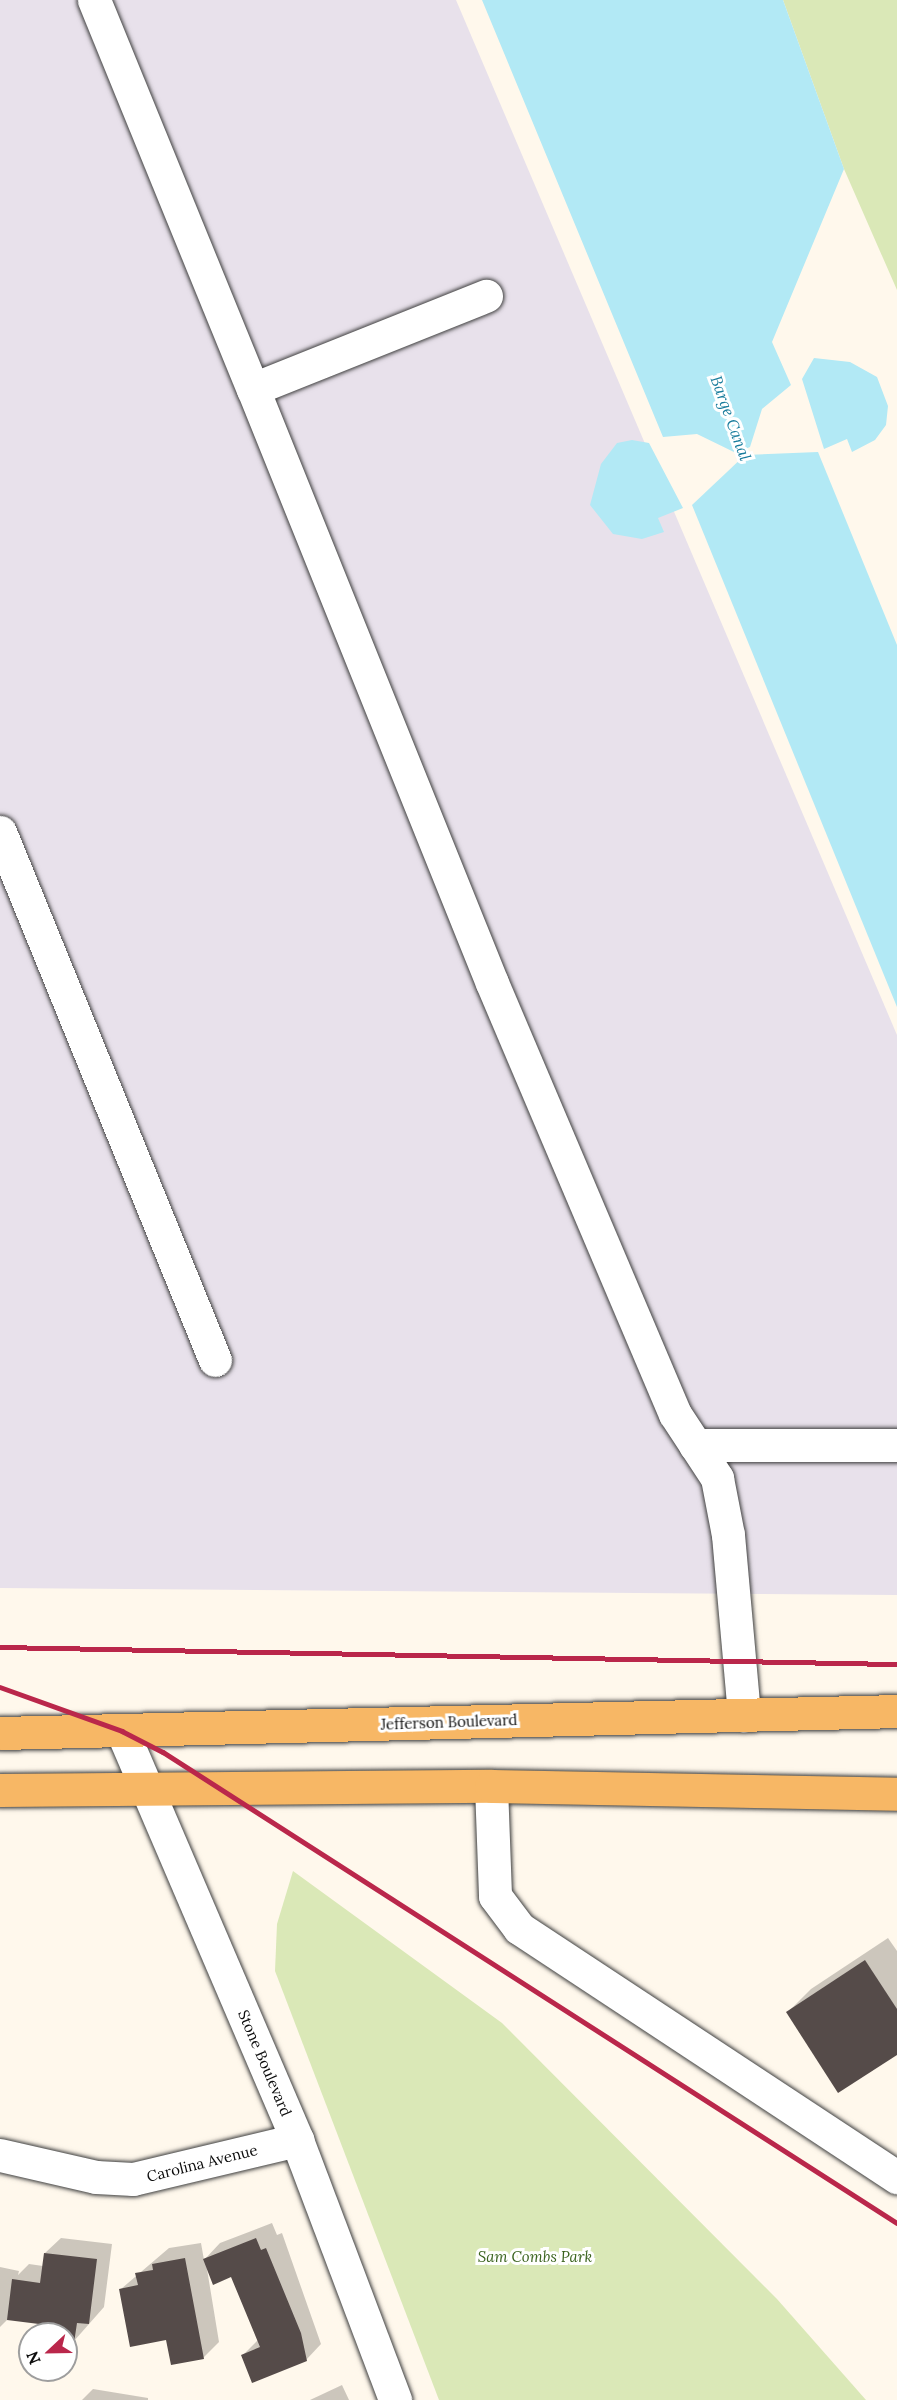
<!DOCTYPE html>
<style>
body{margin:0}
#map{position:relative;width:897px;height:2400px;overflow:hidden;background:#fff8ec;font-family:Lora,serif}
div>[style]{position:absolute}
.industrial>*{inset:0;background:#e8e1eb}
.green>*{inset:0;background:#dae8b7}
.water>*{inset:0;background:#b2e9f5}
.shadow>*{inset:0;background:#0003}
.building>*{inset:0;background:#554b49}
.roads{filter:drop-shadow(0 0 2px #404040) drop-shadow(0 0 2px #404040)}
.minor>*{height:33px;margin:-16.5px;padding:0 16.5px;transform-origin:16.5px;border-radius:16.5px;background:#fff}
.major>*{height:33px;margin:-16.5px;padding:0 16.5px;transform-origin:16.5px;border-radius:16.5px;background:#f7b765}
.rail>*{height:4.5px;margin:-2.25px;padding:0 2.25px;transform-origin:2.25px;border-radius:2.25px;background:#ba274b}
span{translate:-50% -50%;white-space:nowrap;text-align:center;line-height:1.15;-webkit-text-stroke:6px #fff;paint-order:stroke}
.street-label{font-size:15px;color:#0d0d0d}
.park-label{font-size:15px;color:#3a631e;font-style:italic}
.water-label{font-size:16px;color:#187c9c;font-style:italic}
.north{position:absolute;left:18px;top:2322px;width:60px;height:60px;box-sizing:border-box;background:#fff;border:2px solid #9e9e9e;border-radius:50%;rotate:248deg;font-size:16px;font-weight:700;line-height:24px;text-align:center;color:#0d0d0d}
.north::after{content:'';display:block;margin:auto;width:21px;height:27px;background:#ba274b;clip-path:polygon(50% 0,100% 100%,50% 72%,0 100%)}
</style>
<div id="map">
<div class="industrial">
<i style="clip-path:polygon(0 0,456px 0,897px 1035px,897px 1595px,0 1588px)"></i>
</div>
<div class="green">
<i style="clip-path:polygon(783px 0,897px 0,897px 290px,844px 169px)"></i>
<i style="clip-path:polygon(293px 1871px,502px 2023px,777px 2299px,866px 2400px,439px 2400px,275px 1971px,277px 1924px)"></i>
</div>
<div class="water">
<i style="clip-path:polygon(482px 0,783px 0,844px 169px,772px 342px,791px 385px,762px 409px,750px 447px,736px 453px,697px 434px,663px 437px)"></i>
<i style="clip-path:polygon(814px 358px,850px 362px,877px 377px,888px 406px,886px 425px,875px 440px,852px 452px,847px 439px,824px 449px,802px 379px)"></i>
<i style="clip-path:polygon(632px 440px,649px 443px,683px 508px,658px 518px,664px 532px,642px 539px,613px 534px,590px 505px,601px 464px,617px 443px)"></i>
<i style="clip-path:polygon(818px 452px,897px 645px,897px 1007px,692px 505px,745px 455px)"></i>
</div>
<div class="shadow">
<i style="clip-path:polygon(888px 1938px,897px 1951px,897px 2053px,788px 2012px,811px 1989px)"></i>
<i style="clip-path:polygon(272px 2223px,277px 2235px,282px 2233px,321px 2344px,306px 2360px,243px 2355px,258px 2340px,232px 2275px,206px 2263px,219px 2342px,203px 2358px,167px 2338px,121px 2289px,169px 2248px,201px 2243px,204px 2260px,220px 2243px)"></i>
<i style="clip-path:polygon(61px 2238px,112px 2244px,104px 2307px,74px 2341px,66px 2340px,66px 2334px,39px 2334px,40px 2323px,8px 2319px,0 2327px,0 2267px,19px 2271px,18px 2275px,29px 2264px,43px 2266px,45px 2253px)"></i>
<i style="clip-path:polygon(342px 2385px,349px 2400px,310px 2400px)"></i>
<i style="clip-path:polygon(93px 2389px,148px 2398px,148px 2400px,82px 2400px)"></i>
</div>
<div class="building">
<i style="clip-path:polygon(865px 1960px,897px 2009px,897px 2055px,838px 2093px,786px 2012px)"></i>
<i style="clip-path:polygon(256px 2238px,261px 2250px,266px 2248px,301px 2333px,307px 2361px,252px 2383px,241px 2355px,260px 2347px,231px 2277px,213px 2285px,203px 2259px)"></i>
<i style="clip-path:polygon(44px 2253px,97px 2259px,89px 2324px,77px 2323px,74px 2343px,66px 2342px,66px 2334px,37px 2334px,39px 2324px,7px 2320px,12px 2279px,40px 2283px)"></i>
<i style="clip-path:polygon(185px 2258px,204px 2359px,171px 2365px,166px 2340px,130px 2347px,119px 2289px,138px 2285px,135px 2273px,153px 2270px,152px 2264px)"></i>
</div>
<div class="roads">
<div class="minor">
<i style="left:94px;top:0;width:420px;rotate:67.8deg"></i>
<i style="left:253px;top:389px;width:251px;rotate:-21.8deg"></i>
<i style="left:253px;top:389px;width:640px;rotate:68.08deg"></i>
<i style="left:492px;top:983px;width:468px;rotate:67deg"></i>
<i style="left:675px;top:1414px;width:77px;rotate:56.7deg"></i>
<i style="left:717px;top:1478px;width:58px;rotate:79.1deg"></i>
<i style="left:728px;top:1535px;width:181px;rotate:84.9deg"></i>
<i style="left:0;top:832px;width:570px;rotate:67.84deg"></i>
<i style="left:695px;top:1445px;width:202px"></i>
<i style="left:122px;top:1731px;width:445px;rotate:66.8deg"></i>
<i style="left:297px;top:2140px;width:278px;rotate:69.3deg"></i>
<i style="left:491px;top:1786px;width:110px;rotate:87.9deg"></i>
<i style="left:495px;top:1896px;width:40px;rotate:53deg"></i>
<i style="left:519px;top:1928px;width:453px;rotate:33.4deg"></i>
<i style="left:0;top:2155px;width:98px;rotate:12.9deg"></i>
<i style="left:96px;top:2177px;width:37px;rotate:3deg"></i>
<i style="left:133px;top:2179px;width:169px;rotate:-13.4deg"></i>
</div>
<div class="major">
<i style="left:0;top:1733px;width:897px;rotate:-1.4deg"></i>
<i style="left:0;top:1790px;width:491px;rotate:-0.5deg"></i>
<i style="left:491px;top:1786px;width:406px;rotate:1.1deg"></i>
</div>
</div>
<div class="rail">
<i style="left:0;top:1647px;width:897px;rotate:1.09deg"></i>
<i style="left:0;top:1687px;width:130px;rotate:19.8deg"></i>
<i style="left:122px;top:1731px;width:46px;rotate:27.1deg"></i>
<i style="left:163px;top:1752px;width:872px;rotate:32.69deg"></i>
</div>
<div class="street-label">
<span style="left:449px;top:1722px;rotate:-2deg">Jefferson Boulevard</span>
<span style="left:265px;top:2063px;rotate:67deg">Stone Boulevard</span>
<span style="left:202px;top:2163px;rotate:-14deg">Carolina Avenue</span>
</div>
<div class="park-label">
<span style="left:535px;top:2257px">Sam Combs Park</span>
</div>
<div class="water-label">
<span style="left:731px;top:418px;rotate:70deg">Barge Canal</span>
</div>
<div class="north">N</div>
</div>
